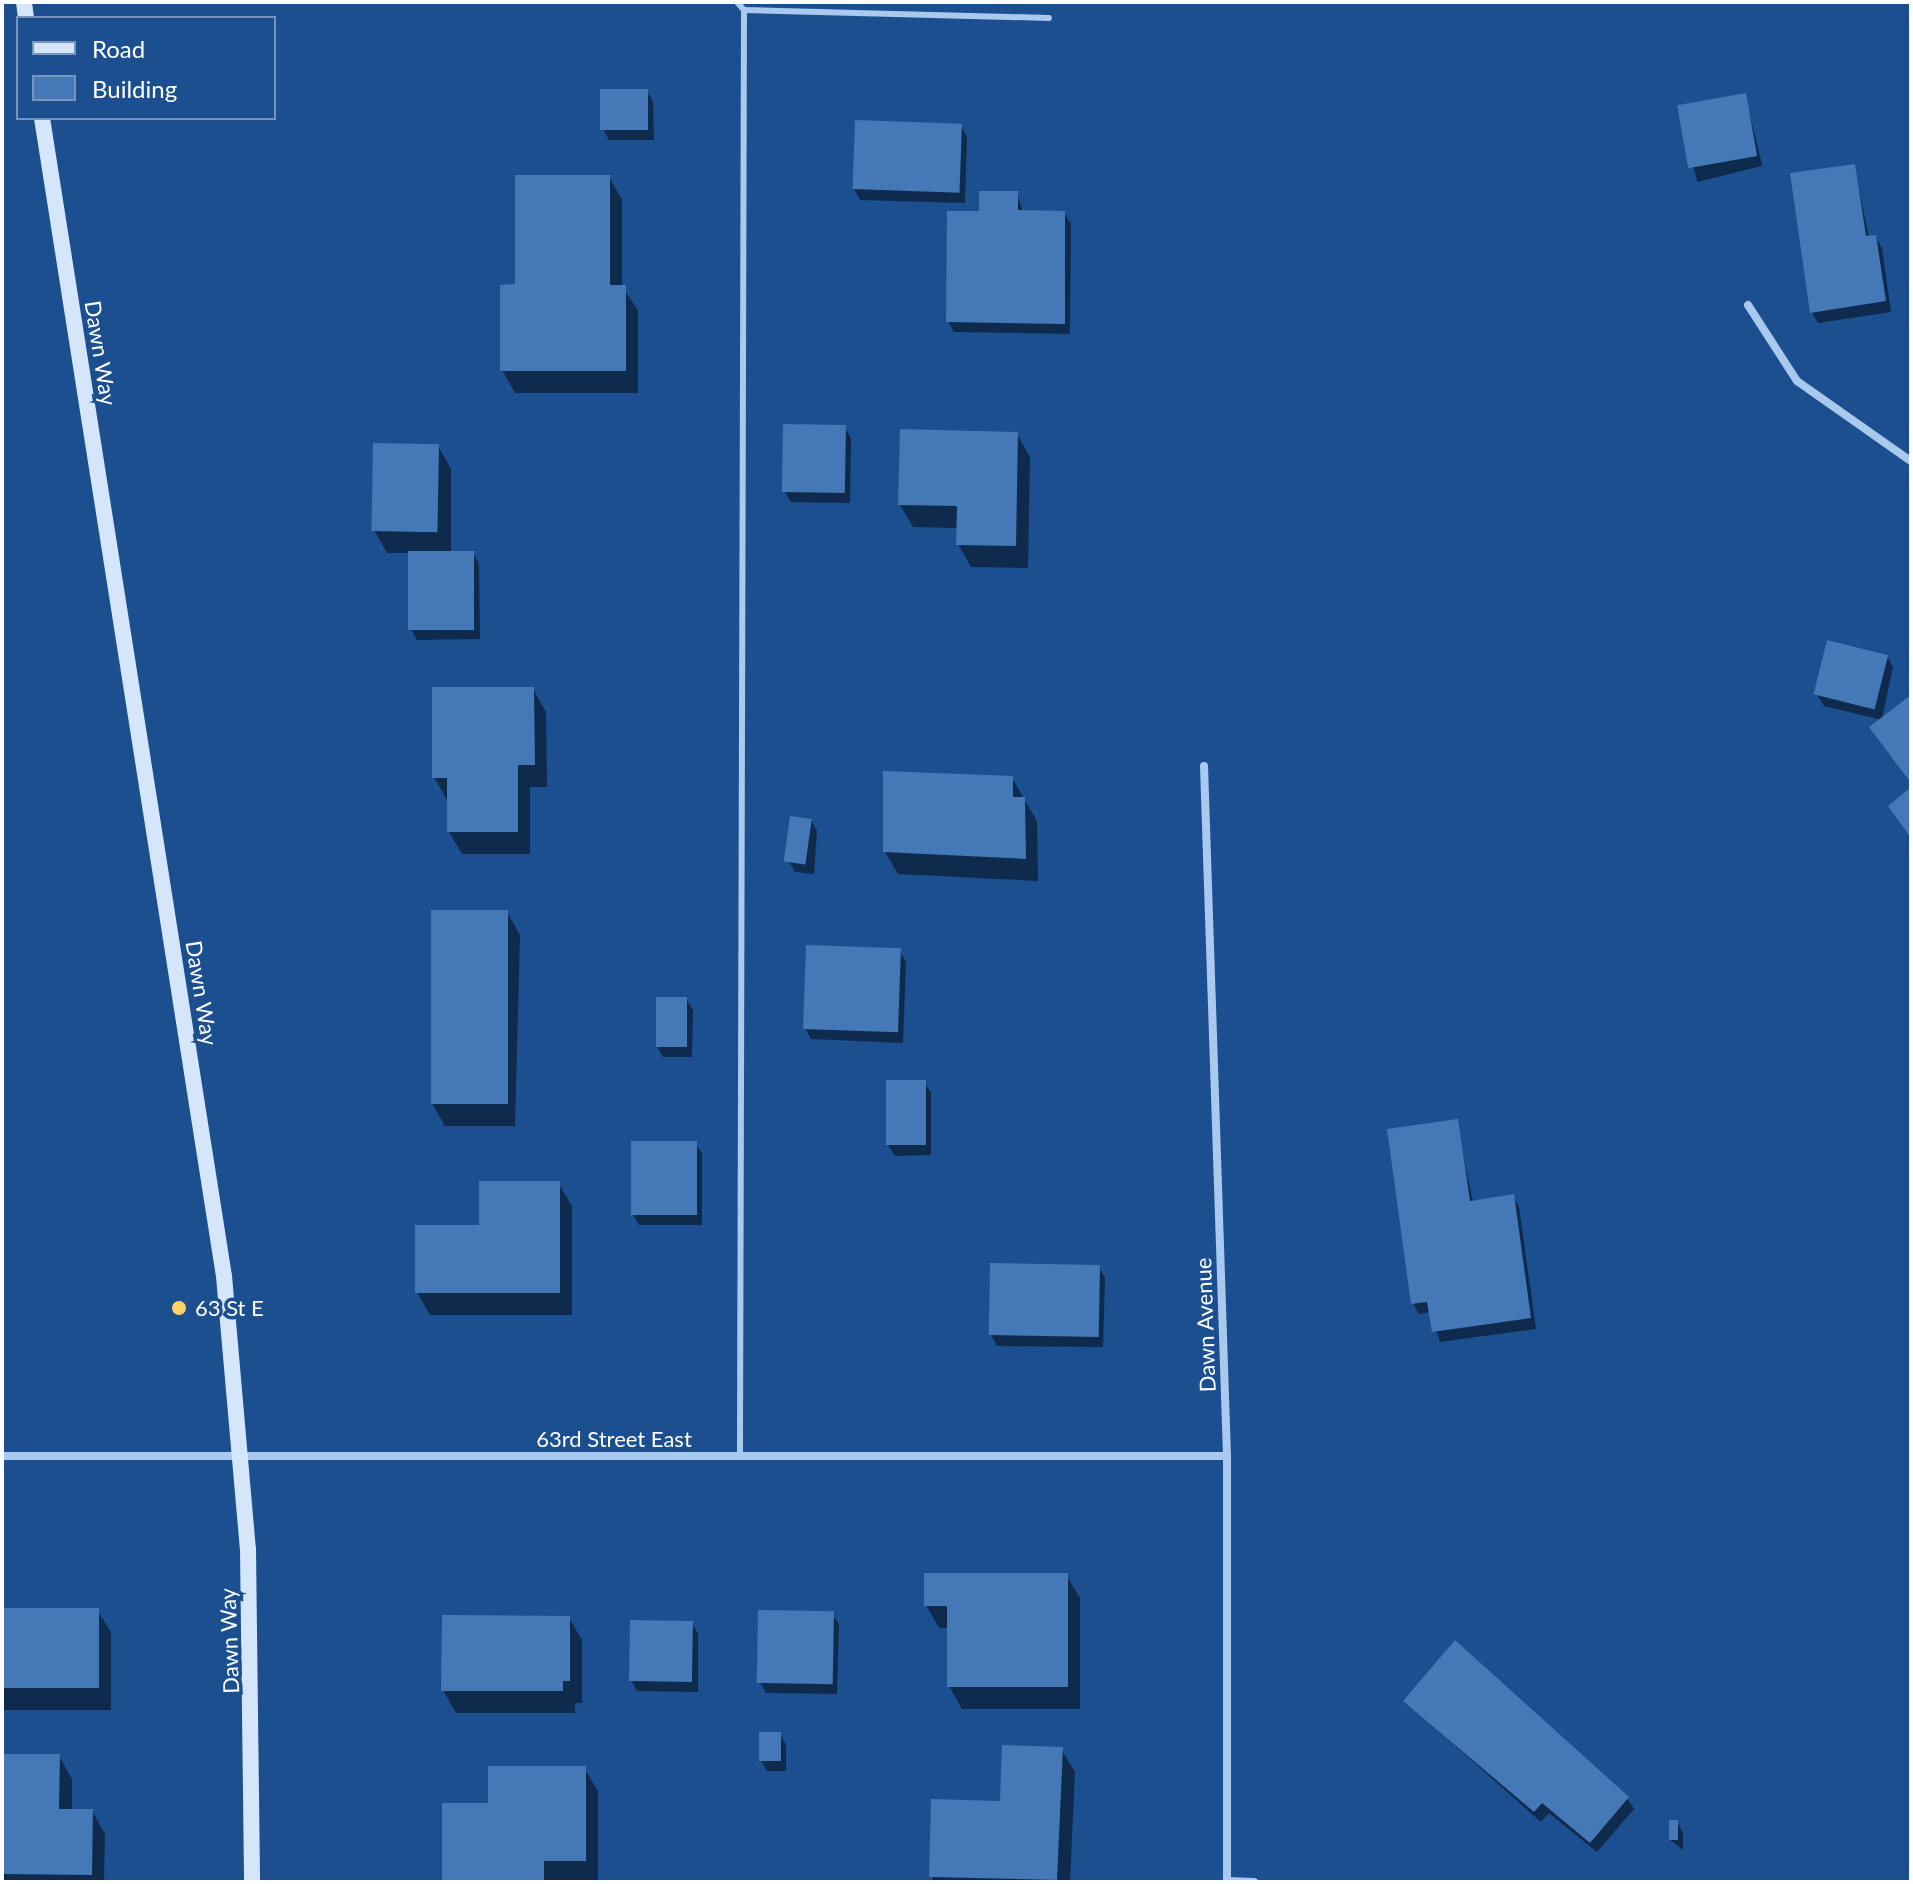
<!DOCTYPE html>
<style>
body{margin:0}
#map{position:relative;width:1913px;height:1884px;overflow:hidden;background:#1b4f8f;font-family:Lato,sans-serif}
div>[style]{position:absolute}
.shadow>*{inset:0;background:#0007;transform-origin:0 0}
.building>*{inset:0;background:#4478b7;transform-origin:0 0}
.lane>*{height:6px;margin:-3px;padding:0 3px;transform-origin:3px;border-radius:3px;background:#a9c9ee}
.street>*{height:8px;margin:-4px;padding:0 4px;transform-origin:4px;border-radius:4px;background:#a9c9ee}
.secondary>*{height:16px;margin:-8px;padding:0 8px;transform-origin:8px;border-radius:8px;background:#d6e6fa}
.dots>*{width:22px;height:22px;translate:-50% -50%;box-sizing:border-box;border:4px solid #1b4f8f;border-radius:50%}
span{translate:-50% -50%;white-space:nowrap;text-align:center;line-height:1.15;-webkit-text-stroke:7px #1b4f8f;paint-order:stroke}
.street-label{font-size:22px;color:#fff}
.poi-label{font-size:22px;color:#fff}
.left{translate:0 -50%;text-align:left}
.frame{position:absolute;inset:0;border:4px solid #fff;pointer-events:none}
.legend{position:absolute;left:16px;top:16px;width:260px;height:104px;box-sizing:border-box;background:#1b4f8f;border:2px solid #7695bc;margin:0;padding:10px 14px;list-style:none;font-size:24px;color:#fff}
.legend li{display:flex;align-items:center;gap:16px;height:40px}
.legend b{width:40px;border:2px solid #7695bc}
</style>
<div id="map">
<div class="shadow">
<i style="clip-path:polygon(647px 91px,653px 102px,654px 140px,609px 140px,603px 129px)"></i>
<i style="left:1745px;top:96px;width:72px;height:67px;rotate:76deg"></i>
<i style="clip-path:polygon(961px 126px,967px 137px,965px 203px,860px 200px,854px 189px)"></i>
<i style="clip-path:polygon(1854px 166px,1869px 237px,1875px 237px,1882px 248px,1891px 312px,1818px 323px,1812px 312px)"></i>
<i style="clip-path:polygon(609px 177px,622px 200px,622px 287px,638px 310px,638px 393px,515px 393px,502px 370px,517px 286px)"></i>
<i style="clip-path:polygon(1017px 193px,1023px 212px,1064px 213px,1071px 224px,1070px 334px,954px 332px,948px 321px,981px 213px)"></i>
<i style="clip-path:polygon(844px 427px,851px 438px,850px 503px,791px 502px,784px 491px)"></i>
<i style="clip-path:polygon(1017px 434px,1030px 457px,1028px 568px,971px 567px,958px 544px,958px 528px,913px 527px,900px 505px)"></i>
<i style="clip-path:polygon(438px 446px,451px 469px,451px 553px,473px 553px,479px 564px,480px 639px,417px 640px,411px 629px,410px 553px,387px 553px,374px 530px)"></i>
<i style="clip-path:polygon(1887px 656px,1893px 667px,1882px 719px,1911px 698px,1911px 783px,1882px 720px,1824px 706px,1817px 695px)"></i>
<i style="clip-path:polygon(533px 689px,546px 712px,547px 787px,530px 787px,530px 854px,462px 854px,449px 832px,447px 800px,434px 777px)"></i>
<i style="clip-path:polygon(1012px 778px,1037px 821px,1038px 881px,898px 874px,885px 852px)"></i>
<i style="clip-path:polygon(811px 820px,817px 831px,814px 874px,795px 872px,789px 862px)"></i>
<i style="clip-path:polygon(507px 912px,520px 935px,515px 1126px,445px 1126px,432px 1103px)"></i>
<i style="clip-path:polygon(900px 951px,906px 962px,903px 1043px,811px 1039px,805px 1028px)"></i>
<i style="clip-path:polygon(686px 999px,693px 1010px,692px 1057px,663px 1057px,657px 1046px)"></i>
<i style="clip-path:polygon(924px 1082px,931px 1093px,931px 1155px,895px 1156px,888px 1145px)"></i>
<i style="clip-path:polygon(1456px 1121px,1473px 1202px,1513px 1196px,1519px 1207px,1536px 1329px,1440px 1342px,1430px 1312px,1419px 1314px,1413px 1303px)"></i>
<i style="clip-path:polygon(695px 1143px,702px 1153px,702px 1225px,639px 1225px,633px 1214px)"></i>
<i style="clip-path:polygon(558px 1183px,572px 1206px,572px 1315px,430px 1315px,417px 1292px,481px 1227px)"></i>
<i style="clip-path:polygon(1099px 1267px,1105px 1278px,1103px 1347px,997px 1346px,991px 1335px)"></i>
<i style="clip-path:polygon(1066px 1575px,1080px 1598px,1080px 1709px,962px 1709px,949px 1686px,949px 1628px,939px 1628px,926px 1605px)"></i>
<i style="clip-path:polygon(2px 1610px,97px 1610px,111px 1632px,111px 1710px,2px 1710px)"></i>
<i style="clip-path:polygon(832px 1613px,839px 1624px,837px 1694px,766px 1693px,760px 1682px)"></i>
<i style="clip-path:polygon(569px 1618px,582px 1640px,582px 1703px,575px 1703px,575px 1713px,456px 1713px,443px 1690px)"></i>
<i style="clip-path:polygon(692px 1623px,698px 1634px,698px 1692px,637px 1691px,631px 1680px)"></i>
<i style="clip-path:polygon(1405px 1701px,1627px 1798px,1634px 1809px,1597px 1852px,1549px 1813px,1541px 1822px)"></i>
<i style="clip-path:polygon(780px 1734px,786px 1745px,786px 1771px,767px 1771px,761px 1760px)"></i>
<i style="clip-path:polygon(1061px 1749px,1075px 1772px,1070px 1882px,935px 1882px,931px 1876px)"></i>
<i style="clip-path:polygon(2px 1756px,59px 1756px,72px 1779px,72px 1811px,92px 1811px,105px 1834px,104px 1882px,2px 1882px)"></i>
<i style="clip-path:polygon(584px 1768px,598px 1791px,598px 1882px,444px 1882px,444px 1805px,490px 1805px)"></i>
<i style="clip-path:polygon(1677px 1822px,1683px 1833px,1683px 1850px,1670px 1840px)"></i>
</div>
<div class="building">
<i style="left:600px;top:89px;width:48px;height:41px"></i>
<i style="left:1746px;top:93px;width:64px;height:70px;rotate:80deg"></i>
<i style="left:855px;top:120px;width:107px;height:69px;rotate:2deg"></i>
<i style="clip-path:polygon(1855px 164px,1866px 236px,1876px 235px,1886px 301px,1810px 313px,1790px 173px)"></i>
<i style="clip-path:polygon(515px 175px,610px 175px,610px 285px,626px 285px,626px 371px,500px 371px,500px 285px,515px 284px)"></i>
<i style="clip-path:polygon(979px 191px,1018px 191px,1018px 210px,1065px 211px,1065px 324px,946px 322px,947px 211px,979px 211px)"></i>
<i style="left:783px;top:424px;width:63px;height:68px;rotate:1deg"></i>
<i style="clip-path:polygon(900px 429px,1018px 432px,1016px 546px,956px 545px,957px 506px,898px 505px)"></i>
<i style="left:373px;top:443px;width:66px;height:88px;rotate:1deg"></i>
<i style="left:408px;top:551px;width:66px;height:79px"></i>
<i style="left:1827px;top:640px;width:63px;height:56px;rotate:14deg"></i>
<i style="clip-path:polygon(432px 687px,534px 687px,535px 765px,518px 765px,518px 832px,447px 832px,447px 778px,432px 778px)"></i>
<i style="clip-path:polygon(1911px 695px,1911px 783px,1869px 727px)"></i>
<i style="clip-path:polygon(883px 771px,1013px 776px,1013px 797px,1025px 797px,1026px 859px,883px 852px)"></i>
<i style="clip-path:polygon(1911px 787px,1911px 838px,1888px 806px)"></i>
<i style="left:790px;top:816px;width:22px;height:46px;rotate:8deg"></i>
<i style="left:431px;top:910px;width:77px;height:194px"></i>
<i style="left:806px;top:945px;width:95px;height:84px;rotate:2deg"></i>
<i style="left:656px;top:997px;width:31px;height:50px"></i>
<i style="left:926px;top:1080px;width:65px;height:40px;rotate:90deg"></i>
<i style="clip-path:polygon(1458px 1119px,1470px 1201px,1514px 1194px,1531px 1318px,1432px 1332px,1427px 1302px,1411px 1304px,1387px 1129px)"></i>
<i style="left:631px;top:1141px;width:66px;height:74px"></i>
<i style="clip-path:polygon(479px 1181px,560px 1181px,560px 1293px,415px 1293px,415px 1225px,479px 1225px)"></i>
<i style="left:990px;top:1263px;width:110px;height:72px;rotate:1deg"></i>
<i style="clip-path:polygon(924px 1573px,1068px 1573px,1068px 1687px,947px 1687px,947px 1606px,924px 1606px)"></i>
<i style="left:2px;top:1608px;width:97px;height:80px"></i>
<i style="left:758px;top:1610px;width:76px;height:73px;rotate:1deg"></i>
<i style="clip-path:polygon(442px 1615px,570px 1616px,570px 1681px,563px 1681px,563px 1691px,441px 1691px)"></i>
<i style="left:630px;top:1620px;width:63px;height:61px;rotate:1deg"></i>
<i style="clip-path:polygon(1455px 1640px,1629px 1797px,1590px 1843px,1542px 1803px,1534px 1812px,1403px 1701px)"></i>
<i style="left:759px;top:1732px;width:22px;height:29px"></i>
<i style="clip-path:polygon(1002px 1745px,1063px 1747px,1057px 1880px,929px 1877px,931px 1799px,1000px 1801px)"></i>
<i style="clip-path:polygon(2px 1754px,60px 1754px,59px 1809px,93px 1809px,92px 1875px,2px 1874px)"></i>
<i style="clip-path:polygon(488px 1766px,586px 1766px,586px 1861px,544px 1861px,544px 1881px,442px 1882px,442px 1803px,488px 1803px)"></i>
<i style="left:1669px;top:1820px;width:9px;height:20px"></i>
</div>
<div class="lane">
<i style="left:737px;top:2px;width:11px;rotate:49deg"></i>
<i style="left:744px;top:10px;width:1447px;rotate:90.16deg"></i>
<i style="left:744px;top:10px;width:305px;rotate:1.5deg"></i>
</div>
<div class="street">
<i style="left:1748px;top:305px;width:90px;rotate:57.2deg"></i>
<i style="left:1797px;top:381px;width:139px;rotate:35.1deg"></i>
<i style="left:1204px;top:766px;width:690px;rotate:88.09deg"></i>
<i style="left:1227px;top:1456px;width:426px;rotate:90deg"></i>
<i style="left:2px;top:1456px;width:1225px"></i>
<i style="left:1227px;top:1881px;width:27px;rotate:2deg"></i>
</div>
<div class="secondary">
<i style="left:24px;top:2px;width:16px;rotate:83deg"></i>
<i style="left:42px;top:118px;width:1172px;rotate:81.07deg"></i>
<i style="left:224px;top:1276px;width:274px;rotate:85deg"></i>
<i style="left:248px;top:1549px;width:333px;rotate:89.3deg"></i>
</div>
<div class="dots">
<i style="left:179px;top:1308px;background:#ffd166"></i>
</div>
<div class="street-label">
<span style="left:101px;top:353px;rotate:81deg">Dawn Way</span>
<span style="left:202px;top:993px;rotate:81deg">Dawn Way</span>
<span style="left:1205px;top:1325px;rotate:-92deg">Dawn Avenue</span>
<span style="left:614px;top:1439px">63rd Street East</span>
<span style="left:229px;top:1641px;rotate:-92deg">Dawn Way</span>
</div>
<div class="poi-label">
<span class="left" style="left:195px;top:1308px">63 St E</span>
</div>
<div class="frame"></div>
<ul class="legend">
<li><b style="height:10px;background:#d6e6fa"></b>Road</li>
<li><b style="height:22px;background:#4478b7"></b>Building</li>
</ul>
</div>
